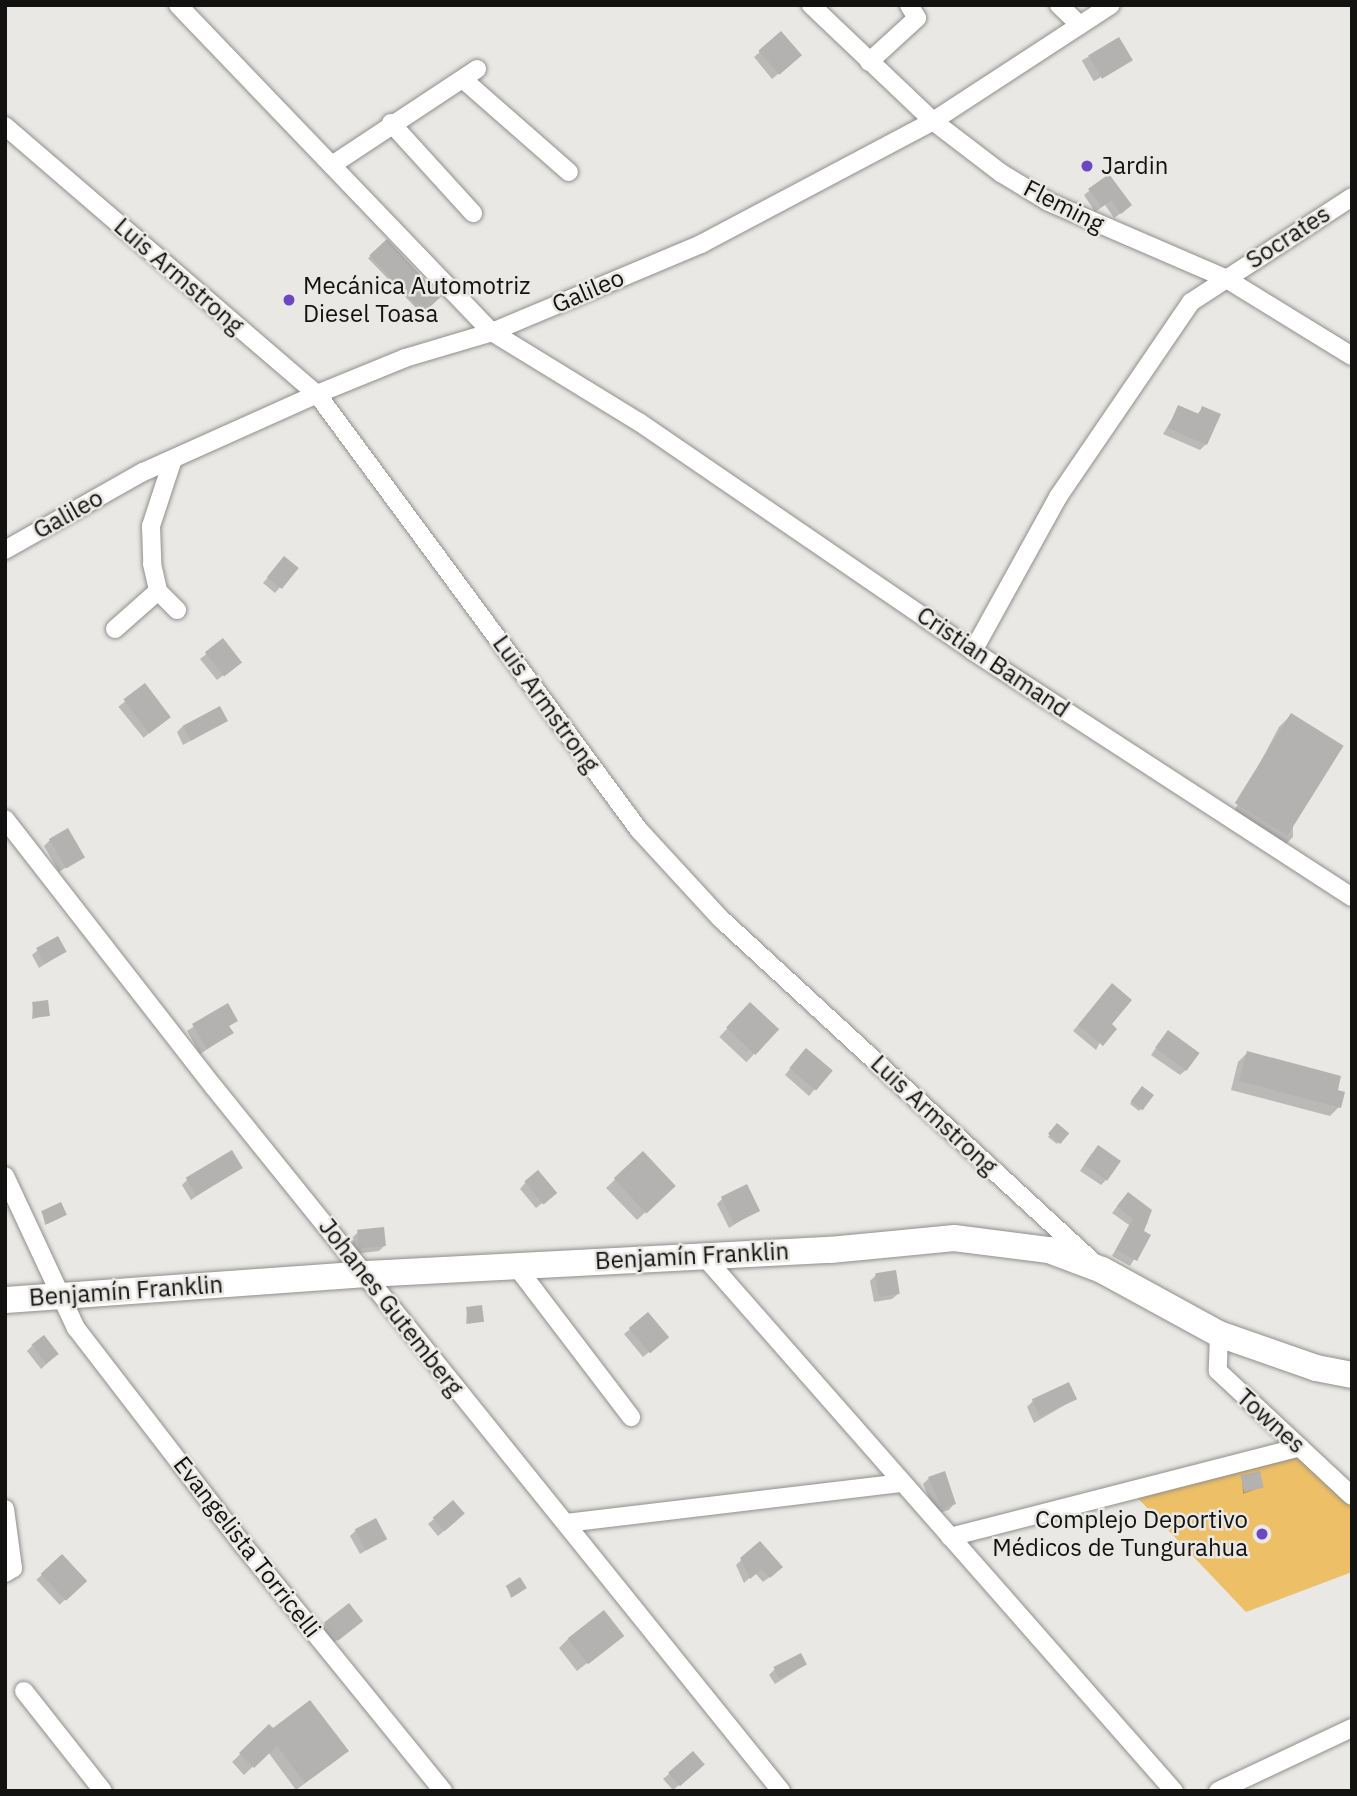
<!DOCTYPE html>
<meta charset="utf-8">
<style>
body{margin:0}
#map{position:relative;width:1357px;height:1796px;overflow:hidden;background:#eae8e5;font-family:"IBM Plex Sans",sans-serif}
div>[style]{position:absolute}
.green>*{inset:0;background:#edbf66}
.shadow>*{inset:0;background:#0003;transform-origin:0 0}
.building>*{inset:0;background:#b4b2b0;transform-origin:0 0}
.roads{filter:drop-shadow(0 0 2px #908f8c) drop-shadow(0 0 2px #908f8c)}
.street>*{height:18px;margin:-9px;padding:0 9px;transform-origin:9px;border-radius:9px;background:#fff}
.secondary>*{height:26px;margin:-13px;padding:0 13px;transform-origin:13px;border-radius:13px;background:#fff}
.dots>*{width:19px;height:19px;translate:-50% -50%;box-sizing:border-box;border:4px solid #eae8e5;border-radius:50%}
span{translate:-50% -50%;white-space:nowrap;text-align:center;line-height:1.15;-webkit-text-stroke:5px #eae8e5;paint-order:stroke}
.poi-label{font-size:24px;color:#121211}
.left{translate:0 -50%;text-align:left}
.right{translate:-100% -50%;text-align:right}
.street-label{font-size:24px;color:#121211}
.frame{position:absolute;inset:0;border:7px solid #121211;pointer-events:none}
</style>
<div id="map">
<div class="green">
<i style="clip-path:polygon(1300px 1447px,1352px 1496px,1352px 1572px,1246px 1612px,1131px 1491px)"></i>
</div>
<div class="shadow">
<i style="clip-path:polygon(781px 34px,794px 61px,772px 79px,754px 57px)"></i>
<i style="left:1119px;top:39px;width:24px;height:43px;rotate:60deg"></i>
<i style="clip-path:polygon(1108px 176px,1124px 211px,1114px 218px,1105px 205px,1095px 212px,1084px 195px)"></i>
<i style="left:386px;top:241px;width:76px;height:25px;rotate:46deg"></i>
<i style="clip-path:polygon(1179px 407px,1196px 415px,1203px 408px,1206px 444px,1200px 450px,1163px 434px)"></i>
<i style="clip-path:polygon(279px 564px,296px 569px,275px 593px,263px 583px)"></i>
<i style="clip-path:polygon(223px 641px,234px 667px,217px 680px,200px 659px)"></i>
<i style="left:144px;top:686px;width:40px;height:33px;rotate:51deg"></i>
<i style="clip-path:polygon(1291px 715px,1293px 837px,1281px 849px,1230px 819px,1279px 727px)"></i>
<i style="clip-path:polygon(226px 721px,183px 745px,177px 732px,183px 726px)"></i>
<i style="clip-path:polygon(50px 840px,83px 856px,59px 872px,44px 846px)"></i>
<i style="clip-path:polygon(38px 950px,64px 952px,39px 968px,32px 955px)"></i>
<i style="clip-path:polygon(1107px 991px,1109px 1025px,1096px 1050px,1073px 1031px)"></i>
<i style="clip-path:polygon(33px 1003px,48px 1015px,32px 1019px)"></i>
<i style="left:750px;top:1004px;width:37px;height:45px;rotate:43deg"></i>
<i style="clip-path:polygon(227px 1005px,236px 1020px,228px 1027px,232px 1033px,200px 1054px,187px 1031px)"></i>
<i style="clip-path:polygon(1163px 1038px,1186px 1070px,1180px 1075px,1151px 1055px)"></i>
<i style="clip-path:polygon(1247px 1053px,1336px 1091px,1339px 1107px,1330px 1116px,1231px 1090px,1238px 1062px)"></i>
<i style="clip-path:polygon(800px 1056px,830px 1071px,809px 1096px,785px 1075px)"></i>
<i style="clip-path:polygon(1140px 1090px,1141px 1109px,1139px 1111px,1130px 1104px)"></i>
<i style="clip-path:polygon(1057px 1126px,1067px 1133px,1057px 1144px,1048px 1137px)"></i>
<i style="clip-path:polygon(643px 1153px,665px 1194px,637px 1220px,606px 1188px)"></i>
<i style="clip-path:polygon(1092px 1153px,1106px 1180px,1101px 1185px,1080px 1171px)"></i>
<i style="clip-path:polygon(240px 1167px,191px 1200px,182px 1185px,187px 1180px)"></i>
<i style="clip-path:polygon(525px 1183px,549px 1198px,536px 1208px,520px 1189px)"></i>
<i style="clip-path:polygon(722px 1199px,758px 1210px,729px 1228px,717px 1204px)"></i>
<i style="clip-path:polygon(1122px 1200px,1148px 1222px,1141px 1231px,1149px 1235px,1130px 1266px,1112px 1256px,1129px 1225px,1112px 1213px)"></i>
<i style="clip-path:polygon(42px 1212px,62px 1217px,45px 1225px)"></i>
<i style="clip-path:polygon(358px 1232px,384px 1246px,379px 1251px,354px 1254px,352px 1238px)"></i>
<i style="clip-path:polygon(876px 1275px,898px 1294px,892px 1299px,874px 1302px,870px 1281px)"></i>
<i style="clip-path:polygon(467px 1309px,482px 1321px,466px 1324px)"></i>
<i style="clip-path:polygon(630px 1329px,661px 1342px,643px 1357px,624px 1334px)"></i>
<i style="clip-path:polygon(32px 1346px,51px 1360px,41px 1369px,27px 1351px)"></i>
<i style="clip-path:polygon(1075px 1399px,1034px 1423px,1027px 1407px,1033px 1401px)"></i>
<i style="clip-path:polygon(1242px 1477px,1262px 1487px,1243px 1494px)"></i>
<i style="clip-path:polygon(929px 1478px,954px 1504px,949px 1510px,936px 1514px,923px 1484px)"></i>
<i style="clip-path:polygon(434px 1519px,457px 1520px,438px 1536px,428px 1524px)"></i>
<i style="clip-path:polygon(356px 1530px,385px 1539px,360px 1554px,350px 1536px)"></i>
<i style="left:62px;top:1556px;width:34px;height:35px;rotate:47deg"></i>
<i style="clip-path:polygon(742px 1559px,775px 1573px,763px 1582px,755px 1573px,744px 1583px,736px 1565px)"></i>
<i style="clip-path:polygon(507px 1587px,523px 1590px,511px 1598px)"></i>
<i style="clip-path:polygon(325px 1624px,356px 1625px,332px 1644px,320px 1628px)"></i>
<i style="clip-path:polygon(621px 1636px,577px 1671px,559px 1648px,568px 1639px)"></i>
<i style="clip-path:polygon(805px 1665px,775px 1684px,769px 1675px,775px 1669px)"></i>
<i style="clip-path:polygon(269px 1726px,338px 1759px,296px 1790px,268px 1752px,244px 1775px,232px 1762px)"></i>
<i style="clip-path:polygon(693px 1754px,697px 1770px,673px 1790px,663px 1779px)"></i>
</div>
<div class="building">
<i style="left:781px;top:31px;width:32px;height:30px;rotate:49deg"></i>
<i style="left:1119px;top:37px;width:27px;height:36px;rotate:59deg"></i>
<i style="clip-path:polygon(1109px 174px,1132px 205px,1121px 214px,1111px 200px,1102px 207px,1088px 189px)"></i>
<i style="left:387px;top:239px;width:79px;height:24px;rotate:47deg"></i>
<i style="clip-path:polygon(1178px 405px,1199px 414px,1202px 406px,1221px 414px,1207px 445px,1168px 428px)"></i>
<i style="left:284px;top:556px;width:19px;height:27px;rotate:39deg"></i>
<i style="left:223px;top:638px;width:31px;height:23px;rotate:52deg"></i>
<i style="left:145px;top:683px;width:43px;height:27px;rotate:53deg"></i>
<i style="left:220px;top:706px;width:17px;height:42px;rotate:62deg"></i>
<i style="left:1291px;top:713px;width:62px;height:106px;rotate:32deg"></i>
<i style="left:68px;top:828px;width:34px;height:22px;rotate:60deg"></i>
<i style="left:58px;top:936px;width:18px;height:25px;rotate:61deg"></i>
<i style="clip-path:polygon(1112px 983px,1132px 1000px,1112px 1024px,1117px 1029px,1103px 1046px,1078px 1025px)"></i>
<i style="left:48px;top:1000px;width:16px;height:16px;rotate:83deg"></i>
<i style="left:750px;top:1002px;width:40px;height:35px;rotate:43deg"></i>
<i style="clip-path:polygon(228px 1003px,238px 1021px,229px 1026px,234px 1033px,207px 1049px,192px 1024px)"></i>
<i style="left:1168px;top:1030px;width:39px;height:22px;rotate:36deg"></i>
<i style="left:806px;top:1048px;width:35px;height:26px;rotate:40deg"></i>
<i style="clip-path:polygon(1247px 1051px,1341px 1076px,1338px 1090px,1345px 1092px,1341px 1108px,1239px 1081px)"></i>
<i style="left:1142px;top:1086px;width:15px;height:19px;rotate:37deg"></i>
<i style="left:1057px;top:1123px;width:16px;height:14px;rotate:40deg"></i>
<i style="left:1098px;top:1145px;width:28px;height:24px;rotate:35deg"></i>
<i style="left:232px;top:1150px;width:21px;height:54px;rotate:59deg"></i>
<i style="left:643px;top:1151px;width:48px;height:40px;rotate:47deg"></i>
<i style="left:538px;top:1170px;width:30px;height:18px;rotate:50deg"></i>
<i style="left:747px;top:1184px;width:30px;height:29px;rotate:64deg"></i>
<i style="clip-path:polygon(1128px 1192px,1152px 1210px,1144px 1231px,1151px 1235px,1137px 1261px,1116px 1250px,1133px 1219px,1117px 1206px)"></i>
<i style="left:61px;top:1202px;width:14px;height:22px;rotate:65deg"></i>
<i style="left:384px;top:1227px;width:19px;height:27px;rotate:84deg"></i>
<i style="left:896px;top:1270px;width:24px;height:21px;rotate:81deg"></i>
<i style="left:482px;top:1305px;width:17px;height:16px;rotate:83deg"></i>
<i style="left:648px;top:1312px;width:33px;height:25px;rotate:50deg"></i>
<i style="left:44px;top:1335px;width:24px;height:16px;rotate:52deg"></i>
<i style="left:1069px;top:1382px;width:19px;height:41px;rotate:65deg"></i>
<i style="clip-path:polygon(945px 1471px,956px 1504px,942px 1509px,928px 1477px)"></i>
<i style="left:1260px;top:1471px;width:17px;height:20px;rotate:77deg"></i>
<i style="left:453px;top:1500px;width:18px;height:27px;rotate:49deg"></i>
<i style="left:376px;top:1518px;width:24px;height:24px;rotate:62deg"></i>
<i style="clip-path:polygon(760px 1541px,783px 1567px,770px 1578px,762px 1569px,750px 1579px,740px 1558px)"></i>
<i style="left:62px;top:1554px;width:37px;height:29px;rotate:47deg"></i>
<i style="left:520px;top:1577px;width:13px;height:17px;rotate:58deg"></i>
<i style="left:349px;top:1603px;width:23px;height:32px;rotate:52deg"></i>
<i style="left:604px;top:1610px;width:33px;height:46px;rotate:52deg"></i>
<i style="left:801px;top:1653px;width:13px;height:31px;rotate:63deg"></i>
<i style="clip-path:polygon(310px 1700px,349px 1751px,305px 1783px,277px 1746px,254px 1768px,239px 1753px,269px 1724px,273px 1728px)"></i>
<i style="left:693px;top:1751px;width:18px;height:33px;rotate:49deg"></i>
</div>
<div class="roads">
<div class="street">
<i style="left:178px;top:5px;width:453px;rotate:46.2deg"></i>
<i style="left:492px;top:332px;width:172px;rotate:31.5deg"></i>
<i style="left:639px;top:422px;width:405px;rotate:34.4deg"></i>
<i style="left:973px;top:651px;width:452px;rotate:33deg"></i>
<i style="left:811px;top:5px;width:168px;rotate:43.6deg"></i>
<i style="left:933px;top:121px;width:86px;rotate:37.4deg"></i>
<i style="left:1001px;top:173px;width:56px;rotate:31.1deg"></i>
<i style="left:1049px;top:202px;width:192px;rotate:23.4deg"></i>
<i style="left:1225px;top:278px;width:149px;rotate:31.6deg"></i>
<i style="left:1059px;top:5px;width:29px;rotate:44deg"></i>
<i style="left:869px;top:62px;width:65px;rotate:-42.5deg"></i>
<i style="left:917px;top:18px;width:15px;rotate:-122deg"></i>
<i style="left:465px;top:81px;width:138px;rotate:41.2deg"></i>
<i style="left:391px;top:123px;width:122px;rotate:47.7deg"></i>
<i style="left:5px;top:126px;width:411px;rotate:40.7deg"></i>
<i style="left:317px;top:394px;width:542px;rotate:53.55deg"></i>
<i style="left:639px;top:830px;width:120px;rotate:47.4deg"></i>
<i style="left:720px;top:918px;width:506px;rotate:42.68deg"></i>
<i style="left:332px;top:165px;width:174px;rotate:-33.5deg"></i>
<i style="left:173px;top:459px;width:71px;rotate:108.2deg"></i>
<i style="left:151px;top:526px;width:38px;rotate:88deg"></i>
<i style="left:152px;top:564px;width:28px;rotate:77deg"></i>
<i style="left:158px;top:591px;width:27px;rotate:45deg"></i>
<i style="left:5px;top:550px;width:159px;rotate:-29.5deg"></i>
<i style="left:143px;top:472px;width:191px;rotate:-24.1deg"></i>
<i style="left:317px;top:394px;width:95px;rotate:-22.2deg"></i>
<i style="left:405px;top:358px;width:91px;rotate:-16.6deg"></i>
<i style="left:492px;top:332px;width:227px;rotate:-22.8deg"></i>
<i style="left:701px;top:244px;width:263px;rotate:-27.9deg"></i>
<i style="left:933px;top:121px;width:212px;rotate:-33.1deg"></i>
<i style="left:115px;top:629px;width:57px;rotate:-41.5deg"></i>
<i style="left:973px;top:651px;width:176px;rotate:-61.1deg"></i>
<i style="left:1058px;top:497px;width:236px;rotate:-55.7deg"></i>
<i style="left:1191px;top:302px;width:192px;rotate:-33.1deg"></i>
<i style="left:5px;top:819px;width:338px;rotate:52.1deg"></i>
<i style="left:213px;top:1086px;width:905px;rotate:51.14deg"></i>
<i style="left:5px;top:1176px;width:168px;rotate:65deg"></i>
<i style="left:76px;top:1328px;width:275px;rotate:52.4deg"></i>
<i style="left:244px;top:1546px;width:316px;rotate:50.9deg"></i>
<i style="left:702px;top:1254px;width:715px;rotate:48.69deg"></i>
<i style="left:516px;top:1266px;width:190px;rotate:52.7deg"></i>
<i style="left:1219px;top:1334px;width:37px;rotate:92deg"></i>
<i style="left:1218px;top:1371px;width:183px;rotate:43deg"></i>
<i style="left:5px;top:1509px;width:60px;rotate:82.3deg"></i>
<i style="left:13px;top:1568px;width:9px;rotate:148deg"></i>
<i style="left:566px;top:1523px;width:339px;rotate:-6.8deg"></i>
<i style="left:950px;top:1537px;width:361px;rotate:-14.4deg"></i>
<i style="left:24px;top:1691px;width:127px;rotate:51.7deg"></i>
<i style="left:1218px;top:1791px;width:148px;rotate:-25.2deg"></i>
</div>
<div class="secondary">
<i style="left:5px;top:1300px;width:363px;rotate:-4.1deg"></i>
<i style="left:367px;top:1274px;width:464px;rotate:-3deg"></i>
<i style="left:830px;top:1250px;width:125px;rotate:-5.5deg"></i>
<i style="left:954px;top:1238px;width:96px;rotate:7.2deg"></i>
<i style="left:1049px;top:1250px;width:57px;rotate:20.7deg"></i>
<i style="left:1102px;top:1270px;width:133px;rotate:28.7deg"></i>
<i style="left:1219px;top:1334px;width:103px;rotate:19.3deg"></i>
<i style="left:1316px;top:1368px;width:37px;rotate:11deg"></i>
</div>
</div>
<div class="dots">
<i style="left:1087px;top:166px;background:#6b48c1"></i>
<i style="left:289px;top:300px;background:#6b48c1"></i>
<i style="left:1262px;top:1534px;background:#6b48c1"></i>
</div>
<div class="poi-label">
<span class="left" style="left:1101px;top:166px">Jardin</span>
<span class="left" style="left:303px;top:300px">Mecánica Automotriz<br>Diesel Toasa</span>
<span class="right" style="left:1248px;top:1534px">Complejo Deportivo<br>Médicos de Tungurahua</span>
</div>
<div class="street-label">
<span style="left:1064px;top:206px;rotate:27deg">Fleming</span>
<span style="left:1288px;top:237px;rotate:-33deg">Socrates</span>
<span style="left:179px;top:276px;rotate:41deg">Luis Armstrong</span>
<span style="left:588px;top:291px;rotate:-23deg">Galileo</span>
<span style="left:68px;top:514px;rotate:-29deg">Galileo</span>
<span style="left:993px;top:662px;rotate:34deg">Cristian Bamand</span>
<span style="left:546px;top:704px;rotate:54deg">Luis Armstrong</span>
<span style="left:934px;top:1115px;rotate:43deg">Luis Armstrong</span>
<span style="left:692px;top:1256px;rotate:-3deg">Benjamín Franklin</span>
<span style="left:126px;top:1291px;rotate:-4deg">Benjamín Franklin</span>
<span style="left:391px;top:1307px;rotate:52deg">Johanes Gutemberg</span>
<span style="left:1271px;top:1421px;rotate:42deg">Townes</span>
<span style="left:247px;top:1547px;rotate:52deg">Evangelista Torricelli</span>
</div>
<div class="frame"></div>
</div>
